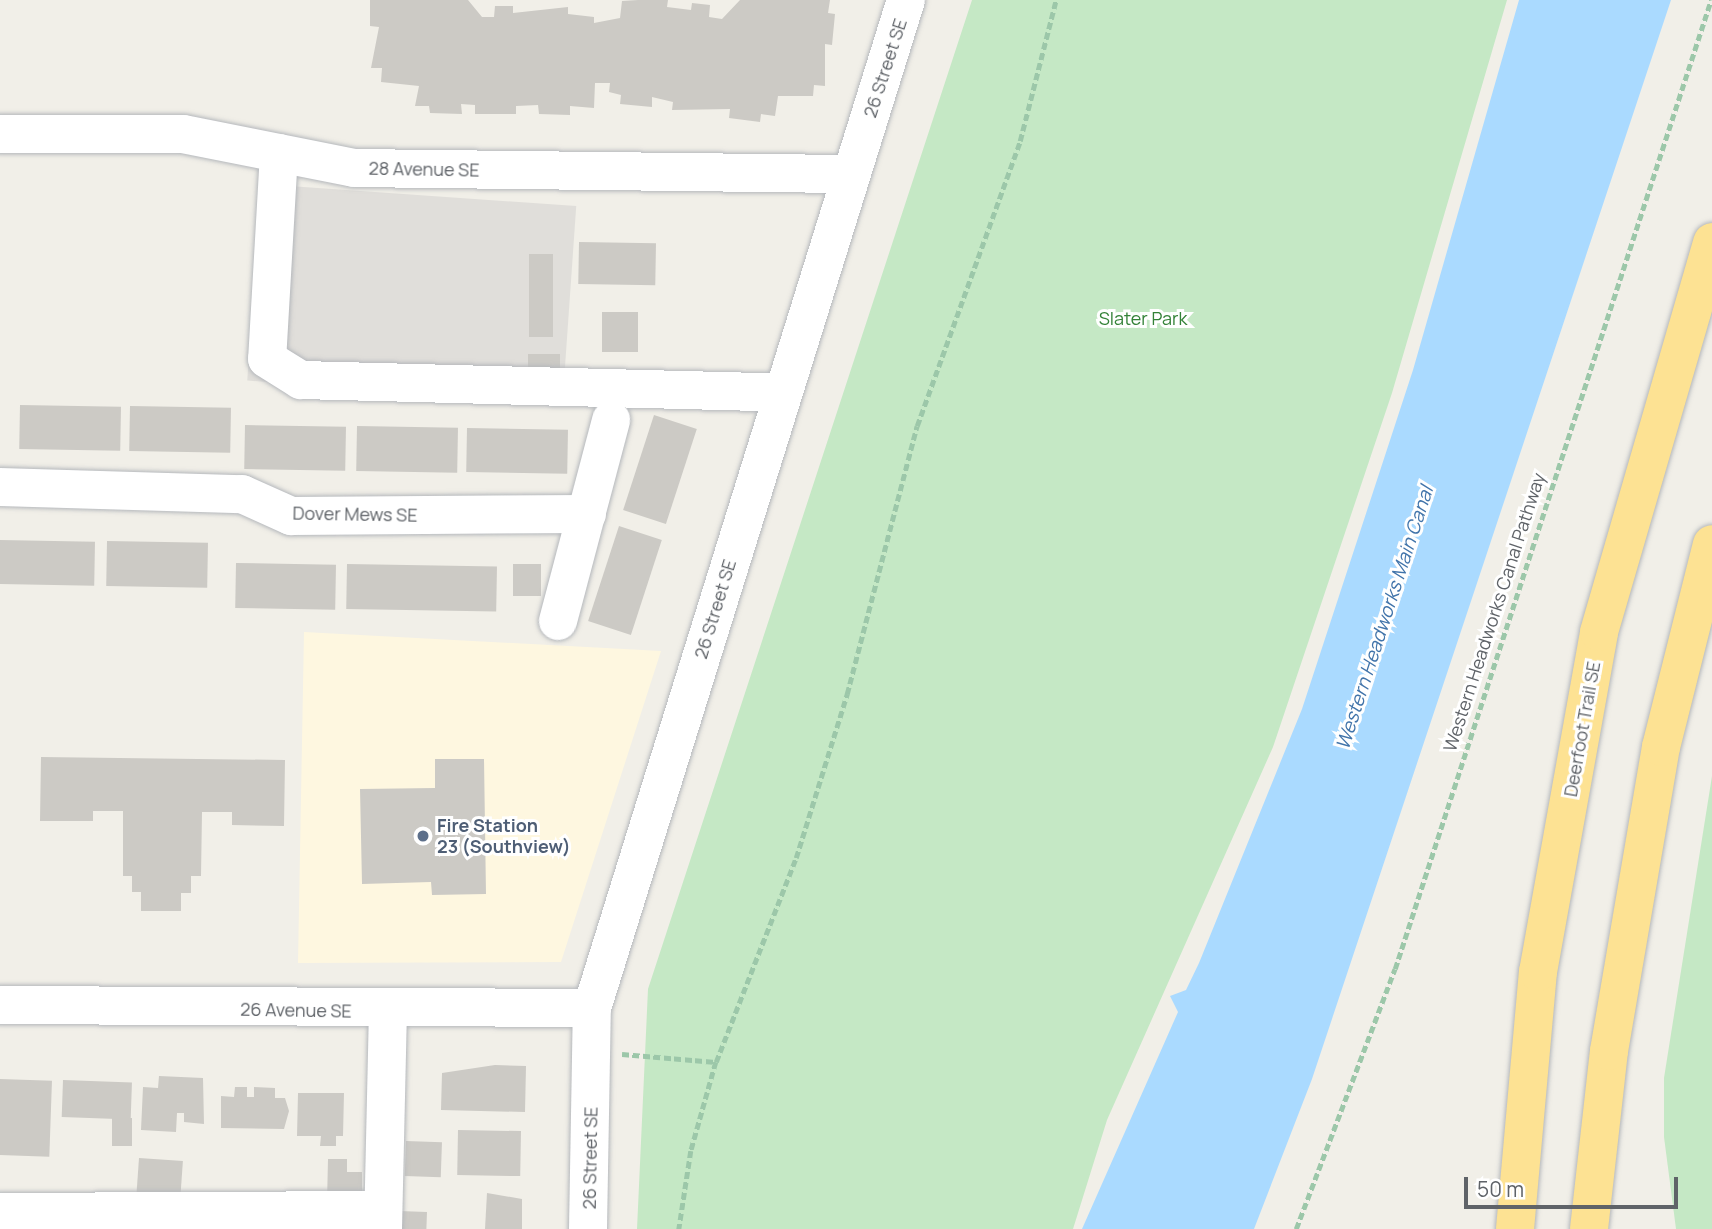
<!DOCTYPE html>
<style>
body{margin:0}
#map{position:relative;width:1712px;height:1229px;overflow:hidden;background:#f1efe8;font-family:Manrope,sans-serif}
div>[style]{position:absolute}
.commercial>*{inset:0;background:#fef7e0}
.industrial>*{inset:0;background:#e0deda;transform-origin:0 0}
.green>*{inset:0;background:#c5e8c5}
.water>*{inset:0;background:#aadaff}
.building>*{inset:0;background:#cccac5;transform-origin:0 0}
.path>*{height:4.5px;margin-top:-2.25px;transform-origin:0;background:repeating-linear-gradient(90deg,#9cc7a9 0 7px,transparent 0 10.5px)}
.roads{filter:drop-shadow(0 0 2px #b5b8bc) drop-shadow(0 0 2px #b5b8bc)}
.minor>*{height:38px;margin:-19px;padding:0 19px;transform-origin:19px;border-radius:19px;background:#fff}
.highway>*{height:38px;margin:-19px;padding:0 19px;transform-origin:19px;border-radius:19px;background:#fde293}
.dots>*{width:19px;height:19px;translate:-50% -50%;box-sizing:border-box;border:4px solid #fff;border-radius:50%}
span{translate:-50% -50%;white-space:nowrap;text-align:center;line-height:1.15;-webkit-text-stroke:6px #fff;paint-order:stroke}
.street-label{font-size:18px;color:#5f6368}
.park-label{font-size:18px;color:#348238}
.service-label{font-size:18px;color:#4e5e75;font-weight:700}
.left{translate:0 -50%;text-align:left}
.water-label{font-size:19px;color:#4174aa;font-style:italic}
.scale{position:absolute;left:1464px;top:1177px;width:214px;height:32px;box-sizing:border-box;border:4px solid #5f6368;border-top:0;padding-left:9px;font-size:21px;line-height:24px;white-space:nowrap;color:#5f6368;-webkit-text-stroke:5px #fff;paint-order:stroke}
</style>
<div id="map">
<div class="commercial">
<i style="clip-path:polygon(304px 632px,661px 651px,561px 962px,298px 963px)"></i>
</div>
<div class="industrial">
<i style="left:261px;top:184px;width:316px;height:197px;rotate:4deg"></i>
</div>
<div class="green">
<i style="clip-path:polygon(972px 0,1507px 0,1392px 393px,1273px 747px,1107px 1120px,1073px 1229px,637px 1229px,648px 989px)"></i>
<i style="clip-path:polygon(1712px 776px,1712px 1229px,1676px 1229px,1664px 1137px,1664px 1078px)"></i>
</div>
<div class="water">
<i style="clip-path:polygon(1519px 0,1671px 0,1312px 1079px,1254px 1229px,1082px 1229px,1178px 1012px,1170px 996px,1186px 990px,1199px 963px,1302px 709px,1413px 370px)"></i>
</div>
<div class="building">
<i style="clip-path:polygon(370px 0,468px 0,482px 17px,494px 17px,495px 6px,513px 6px,513px 13px,568px 7px,568px 14px,594px 17px,594px 23px,620px 18px,622px 1px,638px 0,668px 0,667px 7px,691px 10px,692px 3px,710px 5px,709px 17px,722px 19px,740px 0,830px 0,828px 13px,835px 14px,832px 45px,825px 44px,825px 86px,814px 85px,813px 96px,778px 96px,775px 116px,761px 114px,760px 122px,729px 118px,730px 109px,672px 110px,673px 102px,652px 97px,652px 107px,620px 104px,621px 95px,609px 92px,610px 83px,595px 83px,594px 108px,570px 106px,570px 115px,539px 114px,538px 105px,516px 106px,516px 114px,475px 114px,475px 105px,461px 104px,462px 114px,430px 113px,429px 106px,415px 106px,419px 86px,381px 82px,382px 68px,371px 68px,379px 27px,370px 26px)"></i>
<i style="left:579px;top:242px;width:77px;height:42px;rotate:1deg"></i>
<i style="left:529px;top:254px;width:24px;height:83px"></i>
<i style="left:602px;top:312px;width:36px;height:40px"></i>
<i style="left:528px;top:354px;width:32px;height:15px"></i>
<i style="left:20px;top:405px;width:101px;height:44px;rotate:1deg"></i>
<i style="left:130px;top:406px;width:101px;height:45px;rotate:1deg"></i>
<i style="left:654px;top:415px;width:45px;height:100px;rotate:18deg"></i>
<i style="left:245px;top:425px;width:101px;height:44px;rotate:1deg"></i>
<i style="left:357px;top:426px;width:101px;height:45px;rotate:1deg"></i>
<i style="left:467px;top:428px;width:101px;height:44px;rotate:1deg"></i>
<i style="left:619px;top:526px;width:45px;height:100px;rotate:18deg"></i>
<i style="left:0;top:540px;width:95px;height:44px;rotate:1deg"></i>
<i style="left:107px;top:541px;width:101px;height:45px;rotate:1deg"></i>
<i style="left:236px;top:563px;width:100px;height:45px;rotate:1deg"></i>
<i style="left:347px;top:564px;width:150px;height:45px;rotate:1deg"></i>
<i style="left:513px;top:564px;width:28px;height:32px"></i>
<i style="clip-path:polygon(41px 757px,285px 760px,284px 826px,232px 825px,232px 812px,202px 812px,201px 876px,191px 876px,191px 893px,181px 893px,181px 911px,141px 911px,141px 892px,132px 892px,132px 876px,123px 876px,123px 811px,93px 811px,93px 821px,40px 821px)"></i>
<i style="clip-path:polygon(435px 759px,484px 759px,486px 894px,432px 895px,431px 882px,362px 884px,360px 789px,435px 788px)"></i>
<i style="clip-path:polygon(495px 1065px,526px 1066px,525px 1112px,441px 1110px,442px 1073px)"></i>
<i style="clip-path:polygon(159px 1076px,203px 1078px,204px 1124px,184px 1122px,184px 1113px,177px 1113px,176px 1132px,141px 1130px,143px 1087px,158px 1088px)"></i>
<i style="left:0;top:1079px;width:52px;height:76px;rotate:2deg"></i>
<i style="left:63px;top:1080px;width:69px;height:37px;rotate:2deg"></i>
<i style="clip-path:polygon(235px 1087px,247px 1087px,247px 1097px,254px 1097px,254px 1087px,275px 1088px,275px 1098px,285px 1098px,289px 1111px,284px 1129px,221px 1128px,221px 1096px,234px 1097px)"></i>
<i style="clip-path:polygon(298px 1093px,344px 1093px,343px 1136px,336px 1136px,336px 1146px,320px 1146px,321px 1136px,297px 1136px)"></i>
<i style="left:112px;top:1118px;width:20px;height:28px"></i>
<i style="left:458px;top:1130px;width:63px;height:45px;rotate:1deg"></i>
<i style="left:406px;top:1141px;width:36px;height:35px;rotate:2deg"></i>
<i style="left:139px;top:1158px;width:44px;height:37px;rotate:4deg"></i>
<i style="clip-path:polygon(328px 1159px,347px 1159px,347px 1172px,362px 1172px,362px 1203px,327px 1202px)"></i>
<i style="clip-path:polygon(487px 1193px,522px 1199px,522px 1229px,485px 1229px)"></i>
<i style="left:399px;top:1211px;width:28px;height:18px;rotate:2deg"></i>
</div>
<div class="path">
<i style="left:622px;top:1054px;width:94px;rotate:4.9deg"></i>
<i style="left:716px;top:1062px;width:92px;rotate:105.7deg"></i>
<i style="left:691px;top:1151px;width:79px;rotate:98.7deg"></i>
<i style="left:716px;top:1062px;width:219px;rotate:-68.6deg"></i>
<i style="left:796px;top:858px;width:172px;rotate:-72.7deg"></i>
<i style="left:847px;top:694px;width:277px;rotate:-75.4deg"></i>
<i style="left:917px;top:426px;width:303px;rotate:-70.1deg"></i>
<i style="left:1020px;top:141px;width:146px;rotate:-75.7deg"></i>
<i style="left:1296px;top:1229px;width:278px;rotate:-69.2deg"></i>
<i style="left:1395px;top:969px;width:1019px;rotate:-71.94deg"></i>
</div>
<div class="roads">
<div class="minor">
<i style="left:0;top:134px;width:183px"></i>
<i style="left:183px;top:134px;width:174px;rotate:11.2deg"></i>
<i style="left:354px;top:168px;width:497px;rotate:0.7deg"></i>
<i style="left:279px;top:153px;width:206px;rotate:93.3deg"></i>
<i style="left:267px;top:359px;width:40px;rotate:32deg"></i>
<i style="left:301px;top:380px;width:481px;rotate:1.5deg"></i>
<i style="left:0;top:487px;width:242px;rotate:1.7deg"></i>
<i style="left:242px;top:494px;width:54px;rotate:24.2deg"></i>
<i style="left:291px;top:516px;width:296px;rotate:-0.4deg"></i>
<i style="left:558px;top:621px;width:208px;rotate:-75.2deg"></i>
<i style="left:0;top:1005px;width:592px;rotate:0.29deg"></i>
<i style="left:0;top:1212px;width:383px;rotate:-0.3deg"></i>
<i style="left:383px;top:1229px;width:218px;rotate:-88.7deg"></i>
<i style="left:588px;top:1229px;width:221px;rotate:-89deg"></i>
<i style="left:592px;top:1008px;width:1056px;rotate:-72.7deg"></i>
</div>
<div class="highway">
<i style="left:1515px;top:1229px;width:258px;rotate:-84.9deg"></i>
<i style="left:1538px;top:972px;width:345px;rotate:-79.8deg"></i>
<i style="left:1599px;top:632px;width:406px;rotate:-73.8deg"></i>
<i style="left:1589px;top:1229px;width:179px;rotate:-83.6deg"></i>
<i style="left:1609px;top:1051px;width:308px;rotate:-80.3deg"></i>
<i style="left:1661px;top:747px;width:209px;rotate:-75.9deg"></i>
</div>
</div>
<div class="dots">
<i style="left:423px;top:836px;background:#5c6f8a"></i>
</div>
<div class="street-label">
<span style="left:885px;top:68px;rotate:-72deg">26 Street SE</span>
<span style="left:424px;top:169px;rotate:1deg">28 Avenue SE</span>
<span style="left:355px;top:514px;rotate:1deg">Dover Mews SE</span>
<span style="left:715px;top:609px;rotate:-73deg">26 Street SE</span>
<span style="left:1494px;top:612px;rotate:-72deg">Western Headworks Canal Pathway</span>
<span style="left:1582px;top:729px;rotate:-80deg">Deerfoot Trail SE</span>
<span style="left:296px;top:1010px;rotate:1deg">26 Avenue SE</span>
<span style="left:590px;top:1158px;rotate:-89deg">26 Street SE</span>
</div>
<div class="park-label">
<span style="left:1143px;top:318px">Slater Park</span>
</div>
<div class="service-label">
<span class="left" style="left:437px;top:836px">Fire Station<br>23 (Southview)</span>
</div>
<div class="water-label">
<span style="left:1385px;top:618px;rotate:-72deg">Western Headworks Main Canal</span>
</div>
<div class="scale">50 m</div>
</div>
